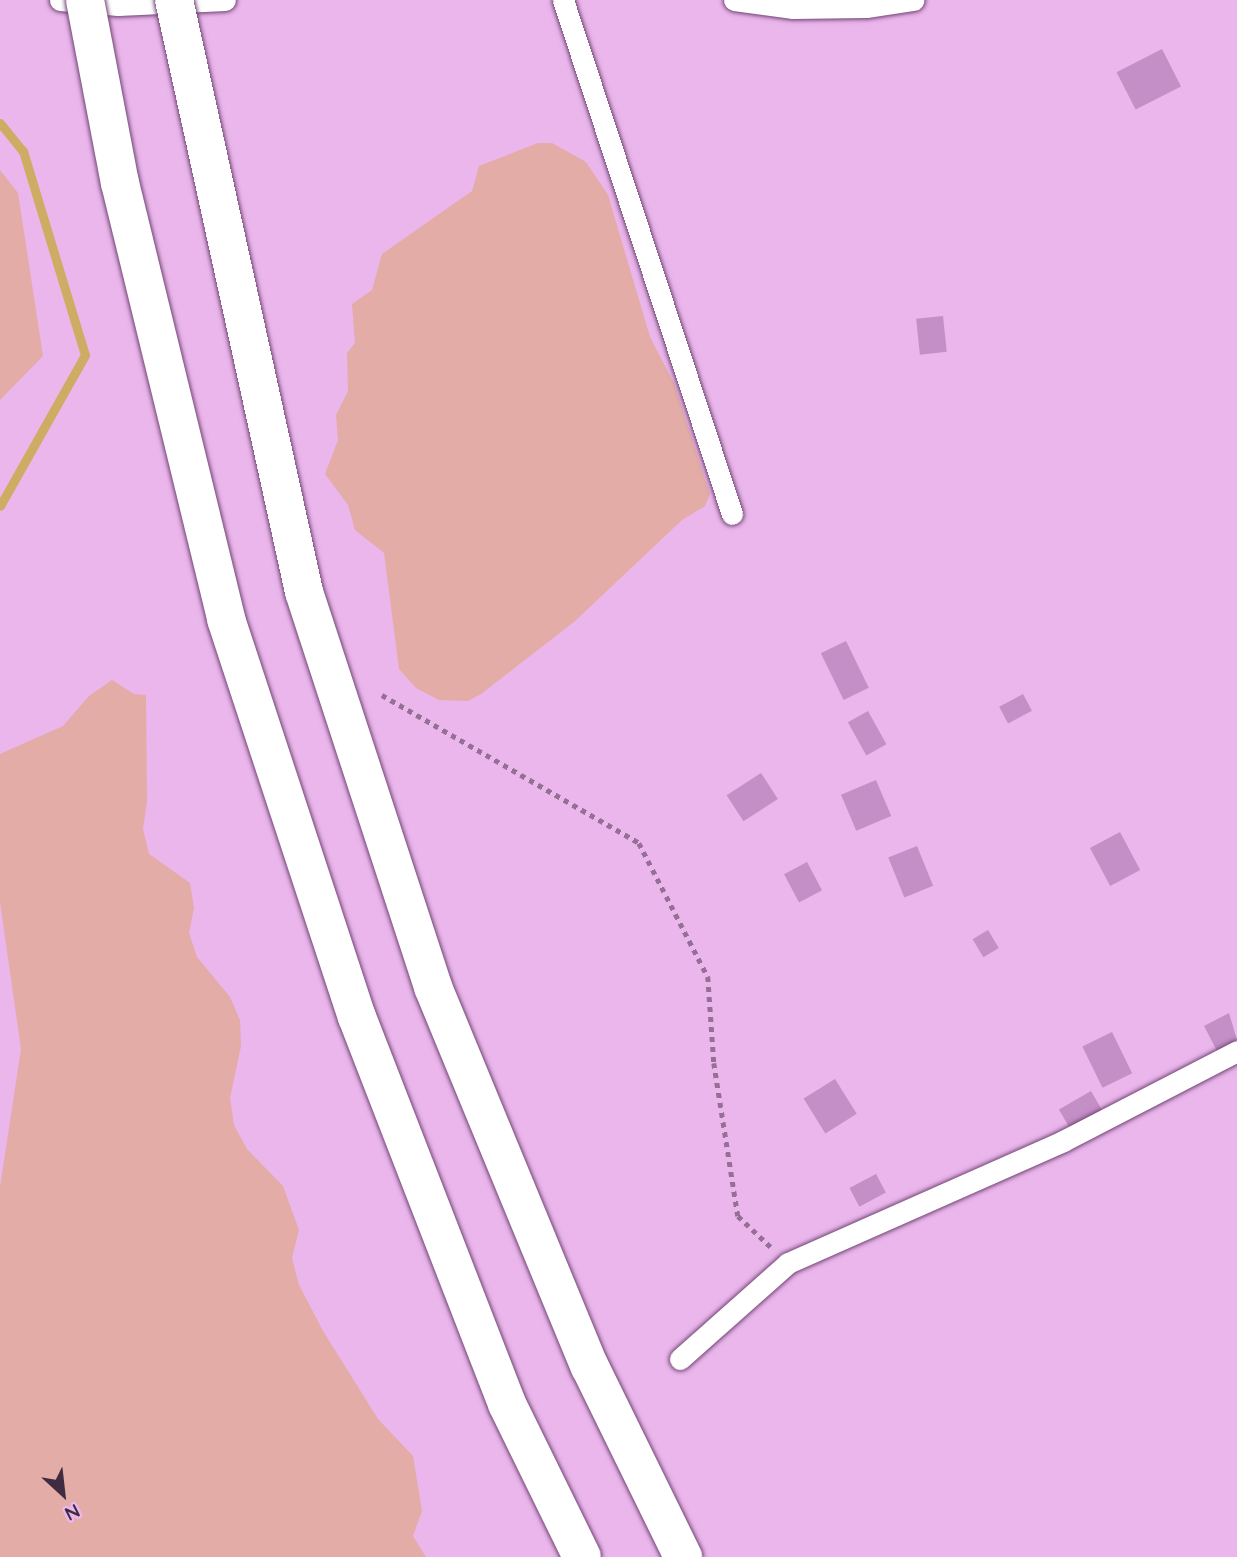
<!DOCTYPE html>
<style>
body{margin:0}
#map{position:relative;width:1237px;height:1557px;overflow:hidden;background:#eab6ec;font-family:Quicksand,sans-serif}
div>[style]{position:absolute}
.green>*{inset:0;background:#e3aca6}
.stream>*{height:9px;margin:-4.5px;padding:0 4.5px;transform-origin:4.5px;border-radius:4.5px;background:#ceac64}
.building>*{inset:0;background:#c48ec7;transform-origin:0 0}
.path>*{height:4.5px;margin-top:-2.25px;transform-origin:0;background:repeating-linear-gradient(90deg,#947095 0 5px,transparent 0 10px)}
.roads{filter:drop-shadow(0 0 2px #724574) drop-shadow(0 0 2px #724574)}
.street>*{height:21px;margin:-10.5px;padding:0 10.5px;transform-origin:10.5px;border-radius:10.5px;background:#fff}
.bridges{filter:drop-shadow(0 0 2px #724574) drop-shadow(0 0 2px #724574)}
.highway-bridge>*{height:38px;margin:-19px;padding:0 19px;transform-origin:19px;border-radius:19px;background:#fff}
span{translate:-50% -50%;white-space:nowrap;text-align:center;line-height:1.15;-webkit-text-stroke:5px #eab6ec;paint-order:stroke}
.north{position:absolute;left:28px;top:1459px;width:70px;height:70px;-webkit-text-stroke:5px #eab6ec;paint-order:stroke;rotate:153deg;font-size:19px;font-weight:700;line-height:28px;text-align:center;color:#402c41}
.north::after{content:'';display:block;margin:auto;width:24px;height:32px;background:#402c41;clip-path:polygon(50% 0,100% 100%,50% 72%,0 100%)}
</style>
<div id="map">
<div class="green">
<i style="clip-path:polygon(538px 143px,552px 143px,586px 162px,608px 195px,650px 337px,674px 383px,710px 494px,705px 506px,682px 520px,574px 622px,481px 694px,468px 701px,439px 700px,416px 688px,399px 669px,384px 553px,355px 530px,348px 505px,325px 474px,338px 440px,336px 415px,348px 391px,347px 353px,355px 343px,352px 304px,372px 290px,382px 254px,472px 191px,479px 166px)"></i>
<i style="clip-path:polygon(0 170px,18px 193px,43px 356px,0 400px)"></i>
<i style="clip-path:polygon(112px 680px,134px 694px,146px 695px,147px 802px,143px 829px,149px 854px,190px 883px,194px 908px,189px 933px,197px 957px,230px 997px,240px 1020px,241px 1046px,230px 1098px,234px 1125px,247px 1149px,283px 1186px,299px 1230px,292px 1258px,299px 1285px,323px 1331px,378px 1419px,413px 1456px,422px 1511px,413px 1536px,426px 1557px,0 1557px,0 1187px,21px 1049px,0 902px,0 754px,63px 726px,89px 696px)"></i>
</div>
<div class="stream">
<i style="left:0;top:123px;width:36px;rotate:51deg"></i>
<i style="left:23px;top:151px;width:213px;rotate:73.1deg"></i>
<i style="left:85px;top:355px;width:173px;rotate:119.4deg"></i>
</div>
<div class="building">
<i style="left:1162px;top:49px;width:42px;height:51px;rotate:63deg"></i>
<i style="left:943px;top:316px;width:36px;height:27px;rotate:84deg"></i>
<i style="left:846px;top:641px;width:52px;height:28px;rotate:64deg"></i>
<i style="left:1023px;top:694px;width:19px;height:27px;rotate:62deg"></i>
<i style="left:868px;top:711px;width:38px;height:23px;rotate:61deg"></i>
<i style="left:761px;top:773px;width:31px;height:41px;rotate:57deg"></i>
<i style="left:876px;top:780px;width:39px;height:38px;rotate:67deg"></i>
<i style="left:1120px;top:832px;width:43px;height:34px;rotate:62deg"></i>
<i style="left:917px;top:846px;width:43px;height:31px;rotate:68deg"></i>
<i style="left:807px;top:862px;width:32px;height:26px;rotate:62deg"></i>
<i style="left:988px;top:930px;width:21px;height:18px;rotate:59deg"></i>
<i style="clip-path:polygon(1229px 1013px,1237px 1040px,1217px 1051px,1204px 1026px)"></i>
<i style="left:1112px;top:1032px;width:46px;height:33px;rotate:64deg"></i>
<i style="left:835px;top:1079px;width:41px;height:37px;rotate:58deg"></i>
<i style="left:1091px;top:1091px;width:22px;height:37px;rotate:60deg"></i>
<i style="left:876px;top:1174px;width:21px;height:30px;rotate:62deg"></i>
</div>
<div class="path">
<i style="left:382px;top:695px;width:297px;rotate:29.9deg"></i>
<i style="left:639px;top:843px;width:151px;rotate:62.8deg"></i>
<i style="left:708px;top:977px;width:86px;rotate:86deg"></i>
<i style="left:714px;top:1063px;width:155px;rotate:81.1deg"></i>
<i style="left:738px;top:1216px;width:47px;rotate:43.3deg"></i>
</div>
<div class="roads">
<div class="street">
<i style="left:60px;top:0;width:58px;rotate:4.9deg"></i>
<i style="left:118px;top:5px;width:107px;rotate:-2.7deg"></i>
<i style="left:563px;top:0;width:541px;rotate:71.8deg"></i>
<i style="left:734px;top:0;width:60px;rotate:7.7deg"></i>
<i style="left:793px;top:8px;width:73px;rotate:-0.8deg"></i>
<i style="left:866px;top:7px;width:48px;rotate:-8.5deg"></i>
<i style="left:680px;top:1359px;width:144px;rotate:-41.6deg"></i>
<i style="left:788px;top:1263px;width:301px;rotate:-23.9deg"></i>
<i style="left:1063px;top:1141px;width:196px;rotate:-27.3deg"></i>
</div>
</div>
<div class="bridges">
<div class="highway-bridge">
<i style="left:85px;top:0;width:186px;rotate:79.2deg"></i>
<i style="left:120px;top:183px;width:449px;rotate:76.3deg"></i>
<i style="left:226px;top:619px;width:419px;rotate:71.8deg"></i>
<i style="left:357px;top:1017px;width:415px;rotate:68.8deg"></i>
<i style="left:507px;top:1404px;width:170px;rotate:63.9deg"></i>
<i style="left:174px;top:0;width:606px;rotate:77.61deg"></i>
<i style="left:304px;top:592px;width:416px;rotate:71.9deg"></i>
<i style="left:433px;top:987px;width:411px;rotate:67.6deg"></i>
<i style="left:590px;top:1367px;width:212px;rotate:63.9deg"></i>
</div>
</div>
<div class="north">N</div>
</div>
